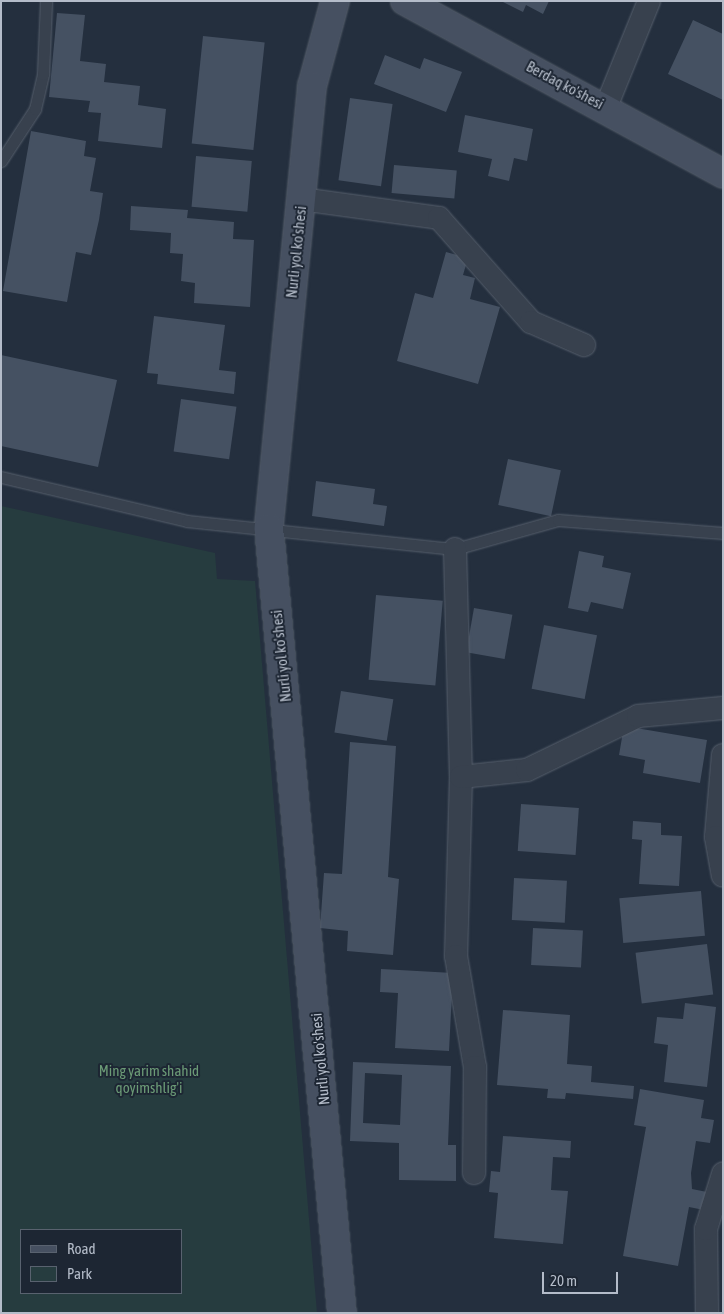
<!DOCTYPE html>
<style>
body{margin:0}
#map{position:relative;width:724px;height:1314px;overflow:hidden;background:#242f3e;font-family:"Asap Condensed",sans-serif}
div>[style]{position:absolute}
.green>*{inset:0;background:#263c3f}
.building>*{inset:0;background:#455162;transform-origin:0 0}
.roads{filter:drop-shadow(0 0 1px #565f6c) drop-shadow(0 0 1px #565f6c)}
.lane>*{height:11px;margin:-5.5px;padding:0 5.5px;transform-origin:5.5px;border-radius:5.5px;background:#38414e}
.street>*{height:22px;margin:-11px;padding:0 11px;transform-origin:11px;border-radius:11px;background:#38414e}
.secondary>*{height:28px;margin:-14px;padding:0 14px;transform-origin:14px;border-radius:14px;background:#465061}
span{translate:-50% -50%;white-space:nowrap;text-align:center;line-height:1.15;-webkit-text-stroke:4px #1d2633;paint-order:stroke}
.street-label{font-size:15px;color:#b4bcc9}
.park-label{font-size:15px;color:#6b9a76}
.frame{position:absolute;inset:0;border:2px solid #b4bcc9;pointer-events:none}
.legend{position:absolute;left:20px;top:1229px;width:162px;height:65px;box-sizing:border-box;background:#1d2633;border:1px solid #59626f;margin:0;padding:6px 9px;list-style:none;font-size:15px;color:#b4bcc9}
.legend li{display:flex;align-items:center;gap:10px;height:25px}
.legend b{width:25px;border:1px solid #59626f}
.scale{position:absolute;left:542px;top:1272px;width:76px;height:22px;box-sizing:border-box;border:2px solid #b4bcc9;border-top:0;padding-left:6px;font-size:15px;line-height:18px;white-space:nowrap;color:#b4bcc9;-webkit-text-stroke:4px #1d2633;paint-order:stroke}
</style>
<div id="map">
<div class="green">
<i style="clip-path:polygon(evenodd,1px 506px,215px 553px,217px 579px,255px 581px,317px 1313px,1px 1313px,1px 506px,21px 1230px,181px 1230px,181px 1293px,21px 1293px,21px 1230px)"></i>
</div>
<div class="building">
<i style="clip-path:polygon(501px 1px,549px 1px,543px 14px,526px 5px,523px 12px)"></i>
<i style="clip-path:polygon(57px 13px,85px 15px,80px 61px,106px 64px,104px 82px,140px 86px,138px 105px,166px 109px,162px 148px,98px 141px,101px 113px,88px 112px,90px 101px,49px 97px)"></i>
<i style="clip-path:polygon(693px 20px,723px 34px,723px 100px,668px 74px)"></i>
<i style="left:203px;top:36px;width:62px;height:108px;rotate:6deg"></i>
<i style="clip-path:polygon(385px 55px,420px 69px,424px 58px,462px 72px,446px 112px,374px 84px)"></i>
<i style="left:350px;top:98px;width:43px;height:83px;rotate:8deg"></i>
<i style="clip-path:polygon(465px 115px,533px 129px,527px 161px,514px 158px,509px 181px,488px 176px,492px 159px,458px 152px)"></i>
<i style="clip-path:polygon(31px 131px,86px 141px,84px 156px,96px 158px,90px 191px,103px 193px,99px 220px,91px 255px,76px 252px,67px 302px,3px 291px)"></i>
<i style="left:196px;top:156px;width:56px;height:51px;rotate:5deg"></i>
<i style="left:394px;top:165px;width:63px;height:28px;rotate:5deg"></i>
<i style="clip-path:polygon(131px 206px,188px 210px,187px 218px,234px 222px,233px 239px,254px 240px,250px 307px,194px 303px,195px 283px,181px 281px,183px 254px,170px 253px,171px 233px,130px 230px)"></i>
<i style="clip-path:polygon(446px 252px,468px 258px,463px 275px,475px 278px,470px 299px,500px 307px,478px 384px,397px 361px,415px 293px,433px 298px)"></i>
<i style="clip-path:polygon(154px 316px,225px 325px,219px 370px,236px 372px,234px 394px,157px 384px,158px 374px,147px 373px)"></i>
<i style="clip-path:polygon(1px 355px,117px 380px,98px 467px,1px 446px)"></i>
<i style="left:181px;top:399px;width:56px;height:53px;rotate:8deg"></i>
<i style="left:508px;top:459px;width:54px;height:47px;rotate:12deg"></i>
<i style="clip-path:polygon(316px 481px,375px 489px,373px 504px,387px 506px,384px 526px,312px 516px)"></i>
<i style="clip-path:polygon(579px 551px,604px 556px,602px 567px,631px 573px,623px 609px,591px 602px,588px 612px,568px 608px)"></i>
<i style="left:376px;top:595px;width:67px;height:85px;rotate:5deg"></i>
<i style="left:474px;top:608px;width:39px;height:45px;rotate:10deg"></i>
<i style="left:544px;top:625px;width:54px;height:65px;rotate:11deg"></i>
<i style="left:341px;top:691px;width:53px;height:42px;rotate:9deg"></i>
<i style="clip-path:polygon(624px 726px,707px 740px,700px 783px,643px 773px,645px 760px,619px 755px)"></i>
<i style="clip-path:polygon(350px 742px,396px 746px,388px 877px,399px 879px,393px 955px,347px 951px,348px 931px,320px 928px,324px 873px,342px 874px)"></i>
<i style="left:521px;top:804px;width:58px;height:47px;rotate:4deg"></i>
<i style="clip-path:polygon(633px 821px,661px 823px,661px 835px,682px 836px,679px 886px,639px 884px,642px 840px,632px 839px)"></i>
<i style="left:514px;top:878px;width:53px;height:42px;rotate:3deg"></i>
<i style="left:701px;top:891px;width:45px;height:82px;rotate:85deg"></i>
<i style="left:533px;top:928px;width:50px;height:37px;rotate:3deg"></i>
<i style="left:707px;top:944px;width:51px;height:72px;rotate:83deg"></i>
<i style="clip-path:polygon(381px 969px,453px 973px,449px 1051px,395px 1048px,398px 993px,380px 992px)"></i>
<i style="clip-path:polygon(685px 1003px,716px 1007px,707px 1087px,664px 1082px,668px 1045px,654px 1043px,657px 1017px,683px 1019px)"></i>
<i style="clip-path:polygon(503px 1010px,570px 1015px,567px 1064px,592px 1066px,591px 1082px,634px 1086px,633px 1099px,566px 1093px,565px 1099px,547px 1098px,548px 1089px,497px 1085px)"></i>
<i style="clip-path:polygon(evenodd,353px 1062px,451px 1066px,448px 1145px,456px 1145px,456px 1181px,399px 1180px,399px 1143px,350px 1141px,353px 1062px,365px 1073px,402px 1075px,400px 1125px,363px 1123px,365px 1073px)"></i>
<i style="clip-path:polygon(640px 1089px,704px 1100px,701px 1118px,714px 1120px,710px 1143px,696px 1141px,691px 1173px,692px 1189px,707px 1192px,704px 1210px,689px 1207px,678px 1266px,623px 1256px,646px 1127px,634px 1125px)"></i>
<i style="clip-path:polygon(503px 1136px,571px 1141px,570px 1158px,553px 1157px,551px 1190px,568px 1191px,563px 1244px,494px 1238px,498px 1193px,489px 1192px,491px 1171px,500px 1172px)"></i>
</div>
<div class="roads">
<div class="lane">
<i style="left:1px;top:161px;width:62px;rotate:-56.8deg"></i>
<i style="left:35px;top:109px;width:36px;rotate:-77deg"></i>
<i style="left:43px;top:74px;width:73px;rotate:-87.6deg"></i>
<i style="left:1px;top:477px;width:191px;rotate:13.3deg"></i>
<i style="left:187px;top:521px;width:269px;rotate:6deg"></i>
<i style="left:455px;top:549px;width:107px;rotate:-15.7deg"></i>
<i style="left:558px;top:520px;width:166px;rotate:4.5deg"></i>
</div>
<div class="street">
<i style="left:606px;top:107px;width:114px;rotate:-67.9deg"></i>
<i style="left:301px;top:199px;width:139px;rotate:7.8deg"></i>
<i style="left:439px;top:218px;width:139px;rotate:48.5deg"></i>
<i style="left:531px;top:322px;width:58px;rotate:23.5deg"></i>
<i style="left:455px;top:549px;width:228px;rotate:88.5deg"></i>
<i style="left:461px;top:777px;width:179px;rotate:91.6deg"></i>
<i style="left:456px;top:956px;width:113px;rotate:80.3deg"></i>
<i style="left:475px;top:1067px;width:106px;rotate:90.5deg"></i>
<i style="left:723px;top:755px;width:82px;rotate:94.9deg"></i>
<i style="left:716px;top:837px;width:39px;rotate:80deg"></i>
<i style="left:461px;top:777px;width:66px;rotate:-6.1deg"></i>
<i style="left:527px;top:770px;width:123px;rotate:-25.9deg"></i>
<i style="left:638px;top:716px;width:85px;rotate:-5.4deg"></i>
<i style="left:707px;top:1313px;width:84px;rotate:-90.7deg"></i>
<i style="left:706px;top:1229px;width:58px;rotate:-72.8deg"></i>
</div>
<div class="secondary">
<i style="left:335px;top:1px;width:88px;rotate:105.1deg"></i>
<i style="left:312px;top:86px;width:444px;rotate:95.6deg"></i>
<i style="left:269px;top:528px;width:788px;rotate:84.69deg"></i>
<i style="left:405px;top:1px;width:362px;rotate:28.5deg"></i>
</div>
</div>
<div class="street-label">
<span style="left:565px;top:85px;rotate:28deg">Berdaq ko'shesi</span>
<span style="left:296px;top:252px;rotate:-84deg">Nurli yol ko'shesi</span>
<span style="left:281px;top:656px;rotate:-96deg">Nurli yol ko'shesi</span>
<span style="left:320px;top:1059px;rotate:-95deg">Nurli yol ko'shesi</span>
</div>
<div class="park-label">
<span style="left:149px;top:1079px">Ming yarim shahid<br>qoyimshlig'i</span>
</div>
<div class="frame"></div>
<ul class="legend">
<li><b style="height:6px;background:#465061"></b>Road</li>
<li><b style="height:14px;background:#263c3f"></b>Park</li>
</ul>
<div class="scale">20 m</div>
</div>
